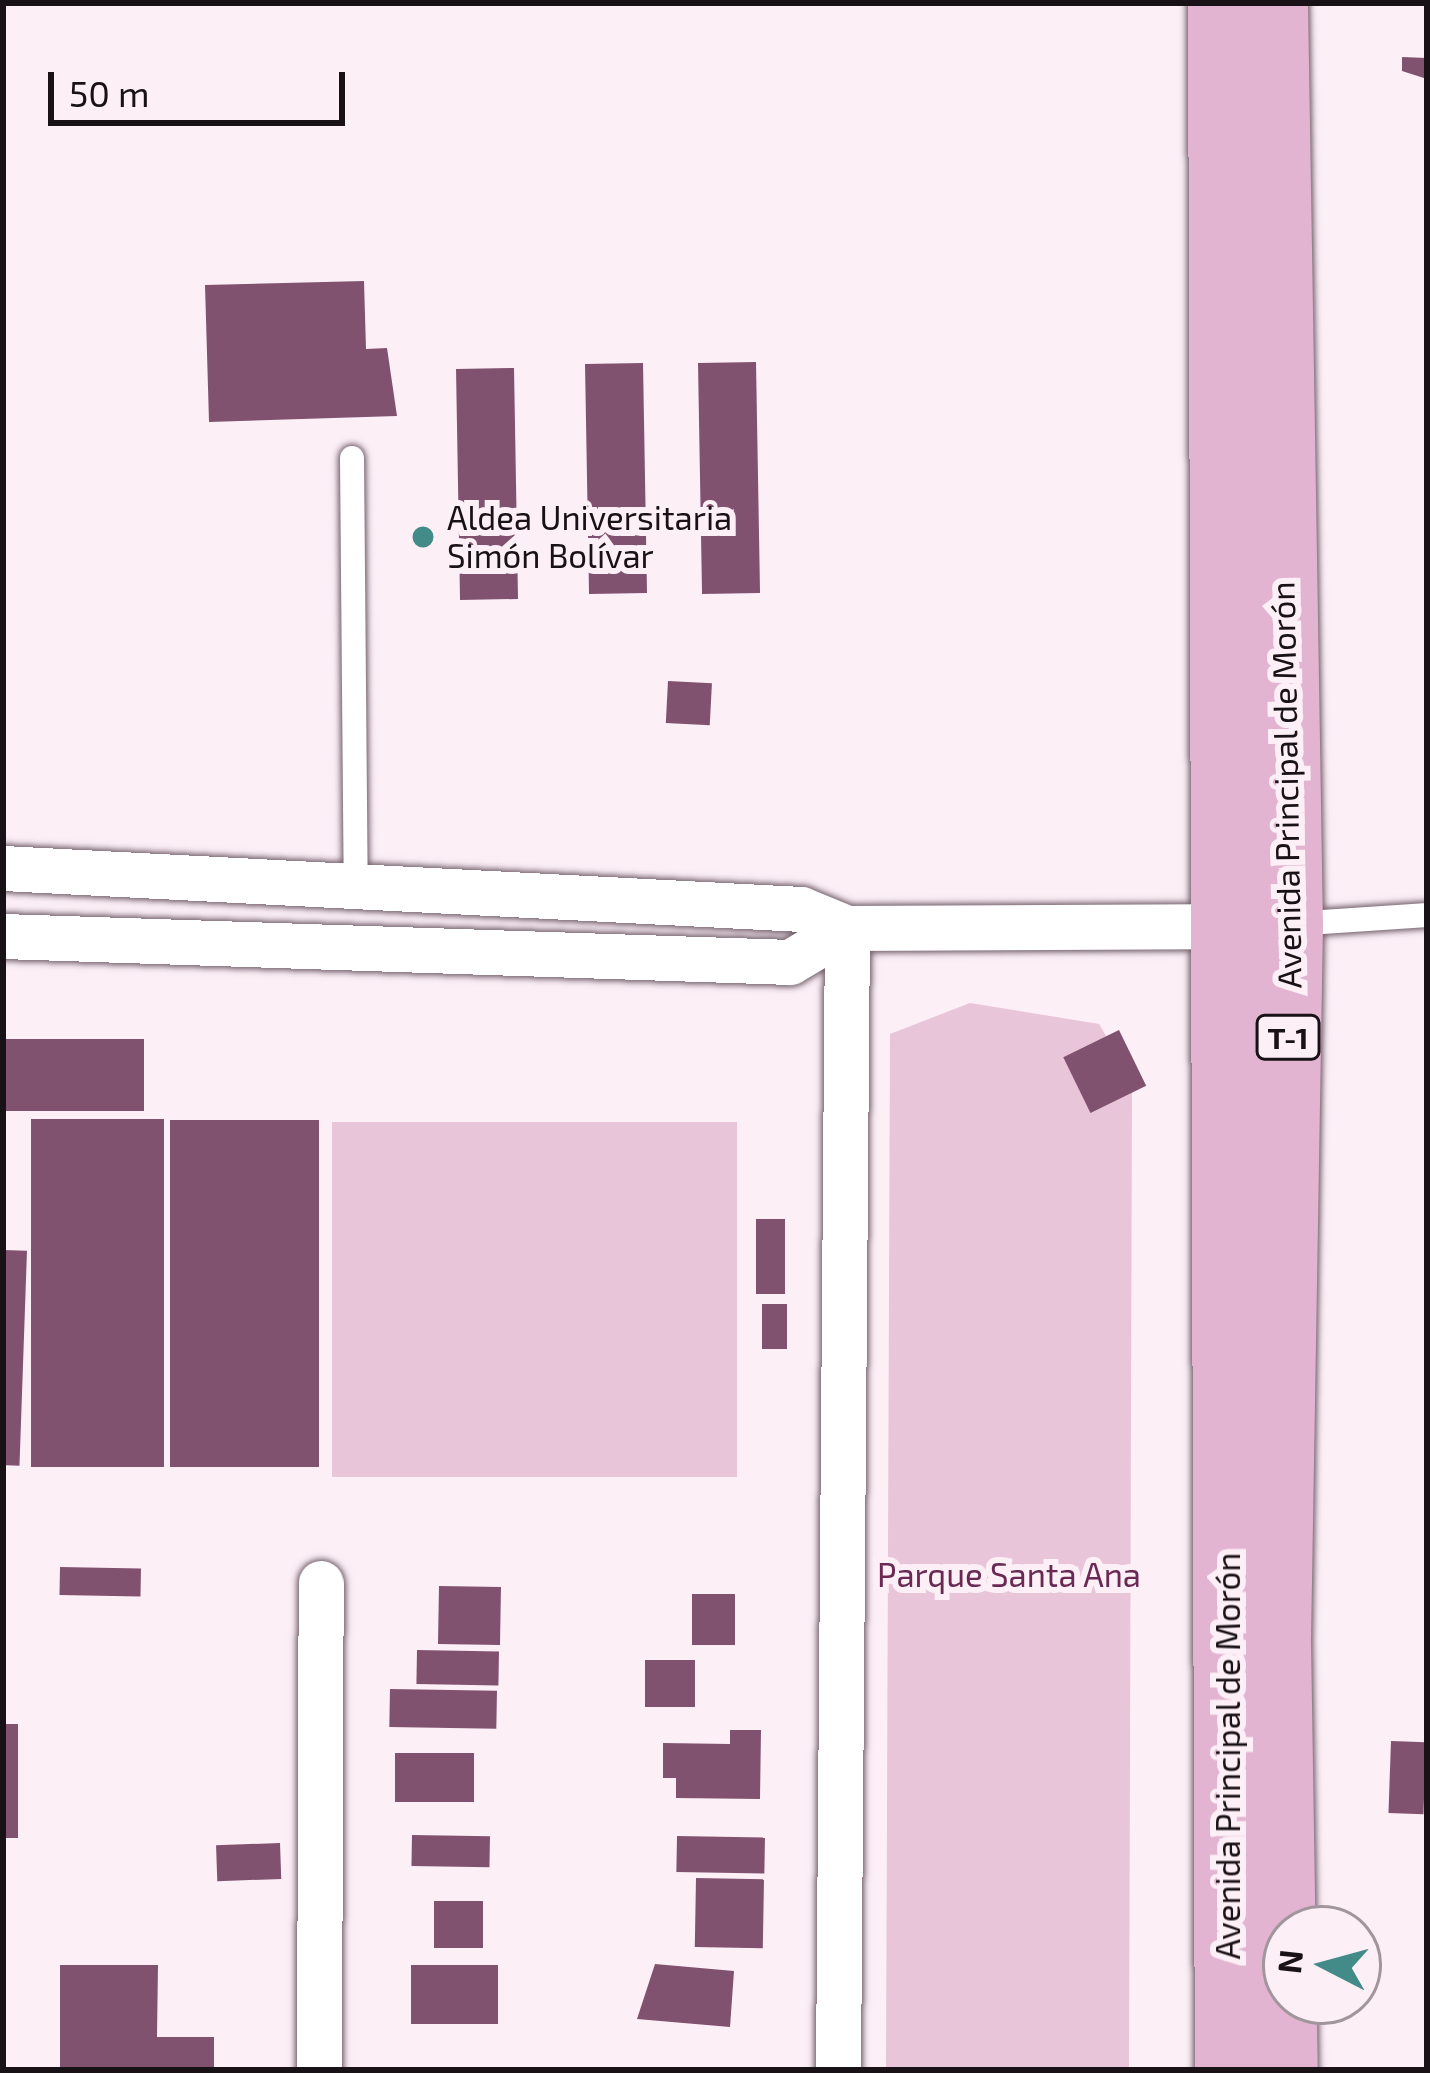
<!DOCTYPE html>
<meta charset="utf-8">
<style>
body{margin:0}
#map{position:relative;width:1430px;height:2073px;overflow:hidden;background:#fceff6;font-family:"Exo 2",sans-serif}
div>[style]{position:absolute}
.green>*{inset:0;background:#e8c5d9;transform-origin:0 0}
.building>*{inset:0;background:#81526f;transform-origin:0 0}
.roads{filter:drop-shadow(0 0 3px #74616c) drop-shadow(0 0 3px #74616c)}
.service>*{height:24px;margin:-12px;padding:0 12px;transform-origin:12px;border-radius:12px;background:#fff}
.minor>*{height:45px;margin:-22.5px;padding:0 22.5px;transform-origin:22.5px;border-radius:22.5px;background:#fff}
.primary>*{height:66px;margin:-33px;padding:0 33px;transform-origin:33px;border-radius:33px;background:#e2b4d1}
.dots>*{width:33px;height:33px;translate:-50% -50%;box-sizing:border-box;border:6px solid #fceff6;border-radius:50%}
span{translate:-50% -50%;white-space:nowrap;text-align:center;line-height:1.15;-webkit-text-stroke:12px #fceff6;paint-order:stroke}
.shield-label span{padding:3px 9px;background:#fceff6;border:3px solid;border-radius:9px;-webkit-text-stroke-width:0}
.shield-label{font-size:30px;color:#181115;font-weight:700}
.poi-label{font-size:33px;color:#181115}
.left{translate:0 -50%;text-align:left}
.street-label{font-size:33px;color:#181115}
.park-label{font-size:33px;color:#692953}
.frame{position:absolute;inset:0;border:6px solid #181115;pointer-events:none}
.north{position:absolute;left:1262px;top:1905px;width:120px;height:120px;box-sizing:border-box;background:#fceff6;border:3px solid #a1969c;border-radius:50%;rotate:276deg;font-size:33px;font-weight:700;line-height:48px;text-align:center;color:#181115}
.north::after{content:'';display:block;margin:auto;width:42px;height:54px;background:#438b88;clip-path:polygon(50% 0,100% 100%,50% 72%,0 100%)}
.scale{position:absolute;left:48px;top:72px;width:297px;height:54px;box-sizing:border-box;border:6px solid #181115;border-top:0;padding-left:15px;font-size:36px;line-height:42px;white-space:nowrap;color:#181115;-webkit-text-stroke:9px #fceff6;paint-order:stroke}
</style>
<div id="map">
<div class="green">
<i style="clip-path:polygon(970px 1003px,1099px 1024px,1132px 1080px,1129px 2070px,886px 2070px,890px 1034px)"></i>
<i style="left:332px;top:1122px;width:405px;height:355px"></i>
</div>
<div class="building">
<i style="clip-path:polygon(1402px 57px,1427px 58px,1427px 79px,1402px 71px)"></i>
<i style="clip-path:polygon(364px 281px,366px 349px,387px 348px,397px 416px,209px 422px,205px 285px)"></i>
<i style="left:756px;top:362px;width:231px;height:58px;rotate:89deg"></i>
<i style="left:643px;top:363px;width:230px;height:58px;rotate:89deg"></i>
<i style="left:514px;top:368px;width:231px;height:58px;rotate:89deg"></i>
<i style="left:668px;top:681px;width:44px;height:42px;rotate:3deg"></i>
<i style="left:1119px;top:1030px;width:62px;height:62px;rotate:64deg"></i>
<i style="left:3px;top:1039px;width:141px;height:72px"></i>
<i style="left:31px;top:1119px;width:133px;height:348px"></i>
<i style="left:170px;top:1120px;width:149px;height:347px"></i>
<i style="left:756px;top:1219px;width:29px;height:75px"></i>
<i style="left:3px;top:1250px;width:24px;height:215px;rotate:2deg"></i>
<i style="left:762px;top:1304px;width:25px;height:45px"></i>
<i style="left:60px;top:1567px;width:81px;height:28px;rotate:1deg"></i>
<i style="left:439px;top:1586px;width:62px;height:58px;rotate:1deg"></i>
<i style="left:692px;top:1594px;width:43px;height:51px"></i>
<i style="left:417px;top:1650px;width:82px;height:34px;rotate:1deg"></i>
<i style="left:645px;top:1660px;width:50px;height:47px"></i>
<i style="left:390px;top:1689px;width:107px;height:38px;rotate:1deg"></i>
<i style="left:3px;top:1724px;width:15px;height:114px"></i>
<i style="clip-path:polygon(730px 1730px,761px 1730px,760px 1799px,676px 1798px,676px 1778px,663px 1778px,663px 1743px,730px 1744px)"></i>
<i style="left:1391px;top:1741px;width:35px;height:72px;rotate:2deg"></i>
<i style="left:395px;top:1753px;width:79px;height:49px"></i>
<i style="left:412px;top:1835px;width:78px;height:31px;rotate:1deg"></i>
<i style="left:677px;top:1836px;width:88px;height:36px;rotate:1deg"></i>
<i style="left:280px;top:1843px;width:36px;height:64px;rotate:88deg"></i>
<i style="left:696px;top:1878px;width:68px;height:69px;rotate:1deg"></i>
<i style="left:434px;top:1901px;width:49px;height:47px"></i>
<i style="clip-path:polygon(655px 1964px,734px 1971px,730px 2027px,637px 2019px)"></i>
<i style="clip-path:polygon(60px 1965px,158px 1965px,157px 2037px,214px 2037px,214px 2070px,60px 2070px)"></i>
<i style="left:411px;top:1965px;width:87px;height:59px"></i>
</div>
<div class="roads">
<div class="service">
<i style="left:352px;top:458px;width:432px;rotate:89.5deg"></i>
<i style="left:1293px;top:924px;width:134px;rotate:-3.8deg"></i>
</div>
<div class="minor">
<i style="left:3px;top:868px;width:799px;rotate:2.94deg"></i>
<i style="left:801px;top:909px;width:50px;rotate:22.4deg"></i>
<i style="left:847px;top:928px;width:404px;rotate:-0.3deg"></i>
<i style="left:3px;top:936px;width:787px;rotate:1.89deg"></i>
<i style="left:790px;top:962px;width:66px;rotate:-30.8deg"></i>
<i style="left:319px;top:2070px;width:487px;rotate:-89.8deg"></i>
<i style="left:838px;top:2070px;width:1142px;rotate:-89.55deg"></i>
</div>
<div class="primary">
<i style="left:1221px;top:3px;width:2067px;rotate:89.81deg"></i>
<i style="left:1275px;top:3px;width:922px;rotate:89.07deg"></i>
<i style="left:1290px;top:925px;width:715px;rotate:90.96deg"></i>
<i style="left:1278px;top:1640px;width:430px;rotate:89.1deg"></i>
</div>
</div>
<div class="dots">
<i style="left:423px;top:537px;background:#438b88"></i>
</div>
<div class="shield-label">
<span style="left:1288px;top:1037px">T-1</span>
</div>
<div class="poi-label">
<span class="left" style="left:447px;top:537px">Aldea Universitaria<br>Simón Bolívar</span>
</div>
<div class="street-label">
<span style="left:1286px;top:785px;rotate:-91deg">Avenida Principal de Morón</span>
<span style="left:1228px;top:1756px;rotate:-90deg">Avenida Principal de Morón</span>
</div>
<div class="park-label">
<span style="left:1009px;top:1575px">Parque Santa Ana</span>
</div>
<div class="frame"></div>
<div class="north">N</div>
<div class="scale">50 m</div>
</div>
